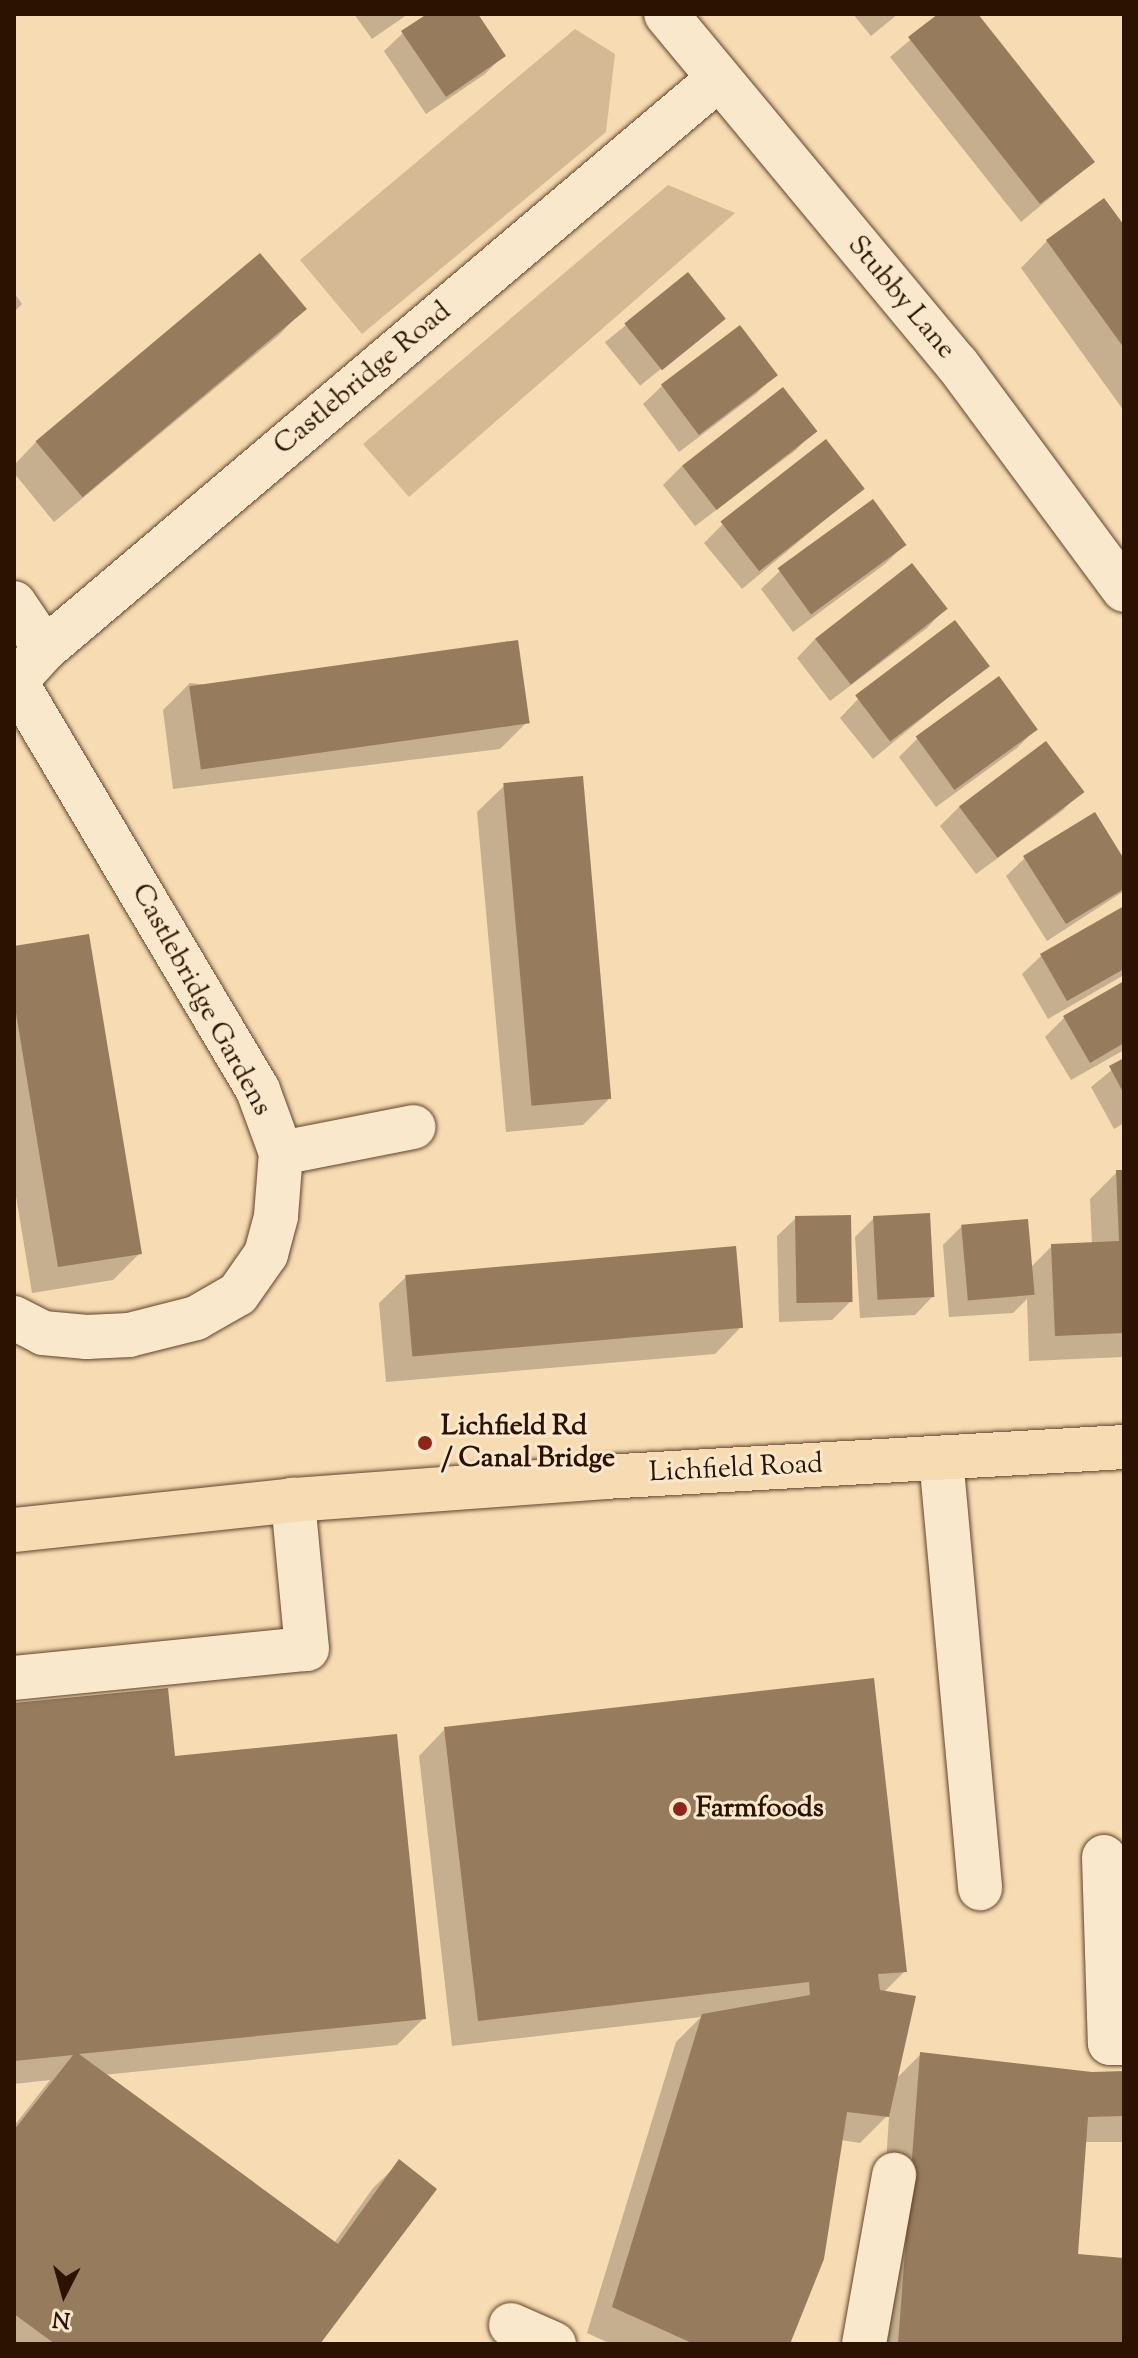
<!DOCTYPE html>
<style>
body{margin:0}
#map{position:relative;width:1138px;height:2358px;overflow:hidden;background:#f7dbb2;font-family:"Sorts Mill Goudy",serif}
div>[style]{position:absolute}
.green>*{inset:0;background:#d4b994}
.shadow>*{inset:0;background:#0003;transform-origin:0 0}
.building>*{inset:0;background:#967b5d;transform-origin:0 0}
.roads{filter:drop-shadow(0 0 2px #5f442c) drop-shadow(0 0 2px #5f442c)}
.minor>*{height:44px;margin:-22px;padding:0 22px;transform-origin:22px;border-radius:22px;background:#fae8cd}
.major>*{height:44px;margin:-22px;padding:0 22px;transform-origin:22px;border-radius:22px;background:#f7dbb2}
.dots>*{width:22px;height:22px;translate:-50% -50%;box-sizing:border-box;border:4px solid #fae8cd;border-radius:50%}
span{translate:-50% -50%;white-space:nowrap;text-align:center;line-height:1.15;-webkit-text-stroke:6px #fae8cd;paint-order:stroke}
.street-label{font-size:28px;color:#2c1200}
.poi-label{font-size:28px;color:#2c1200;font-weight:700}
.left{translate:0 -50%;text-align:left}
.frame{position:absolute;inset:0;border:16px solid #2c1200;pointer-events:none}
.north{position:absolute;left:24px;top:2254px;width:80px;height:80px;-webkit-text-stroke:6px #fae8cd;paint-order:stroke;rotate:186deg;font-size:22px;font-weight:700;line-height:32px;text-align:center;color:#2c1200}
.north::after{content:'';display:block;margin:auto;width:28px;height:36px;background:#2c1200;clip-path:polygon(50% 0,100% 100%,50% 72%,0 100%)}
</style>
<div id="map">
<div class="green">
<i style="clip-path:polygon(575px 29px,615px 54px,606px 132px,362px 334px,300px 260px)"></i>
<i style="clip-path:polygon(668px 185px,735px 213px,409px 497px,363px 444px)"></i>
</div>
<div class="shadow">
<i style="clip-path:polygon(354px 14px,408px 14px,372px 39px)"></i>
<i style="clip-path:polygon(430px 14px,476px 14px,504px 55px,485px 74px,426px 114px,384px 51px,403px 33px)"></i>
<i style="clip-path:polygon(853px 14px,898px 14px,871px 36px)"></i>
<i style="clip-path:polygon(941px 14px,975px 14px,1093px 162px,1021px 222px,890px 57px)"></i>
<i style="clip-path:polygon(1124px 228px,1124px 411px,1021px 268px,1047px 241px)"></i>
<i style="left:688px;top:275px;width:56px;height:107px;rotate:51deg"></i>
<i style="clip-path:polygon(14px 293px,22px 304px,14px 312px)"></i>
<i style="clip-path:polygon(304px 309px,278px 336px,54px 522px,14px 473px,14px 465px,36px 442px)"></i>
<i style="clip-path:polygon(739px 328px,775px 375px,756px 394px,679px 452px,643px 404px,662px 386px)"></i>
<i style="clip-path:polygon(783px 390px,814px 431px,796px 450px,695px 526px,663px 485px,682px 466px)"></i>
<i style="clip-path:polygon(863px 488px,742px 589px,704px 543px,723px 524px)"></i>
<i style="clip-path:polygon(904px 545px,885px 564px,793px 632px,761px 589px,780px 571px)"></i>
<i style="clip-path:polygon(912px 566px,945px 609px,927px 628px,830px 701px,797px 658px,815px 639px)"></i>
<i style="clip-path:polygon(987px 665px,873px 759px,840px 718px,858px 699px)"></i>
<i style="clip-path:polygon(190px 683px,527px 722px,500px 749px,173px 789px,163px 710px)"></i>
<i style="clip-path:polygon(1036px 729px,1017px 748px,936px 807px,899px 757px,918px 738px)"></i>
<i style="clip-path:polygon(504px 786px,610px 1098px,583px 1125px,506px 1132px,477px 812px)"></i>
<i style="clip-path:polygon(1081px 792px,1062px 811px,976px 874px,940px 826px,959px 807px)"></i>
<i style="clip-path:polygon(1025px 858px,1124px 863px,1124px 891px,1047px 941px,1006px 876px)"></i>
<i style="clip-path:polygon(1124px 908px,1124px 975px,1048px 1019px,1022px 974px,1041px 956px)"></i>
<i style="clip-path:polygon(14px 948px,140px 1253px,113px 1280px,32px 1293px,14px 1184px)"></i>
<i style="clip-path:polygon(1124px 983px,1124px 1050px,1071px 1080px,1045px 1037px,1064px 1018px)"></i>
<i style="clip-path:polygon(1124px 1060px,1124px 1123px,1114px 1129px,1091px 1087px)"></i>
<i style="clip-path:polygon(1117px 1172px,1124px 1172px,1124px 1357px,1029px 1361px,1027px 1299px,1013px 1313px,949px 1317px,943px 1245px,962px 1226px,1030px 1268px,1052px 1246px,1092px 1244px,1090px 1199px)"></i>
<i style="clip-path:polygon(796px 1218px,851px 1301px,832px 1320px,779px 1322px,777px 1236px)"></i>
<i style="clip-path:polygon(874px 1218px,933px 1296px,915px 1315px,860px 1318px,855px 1237px)"></i>
<i style="clip-path:polygon(406px 1277px,741px 1327px,715px 1354px,386px 1382px,379px 1303px)"></i>
<i style="clip-path:polygon(14px 1705px,173px 1758px,424px 2018px,397px 2045px,103px 2075px,334px 2243px,373px 2188px,400px 2162px,318px 2344px,14px 2344px,14px 2126px,50px 2080px,14px 2084px)"></i>
<i style="clip-path:polygon(445px 1729px,905px 1971px,884px 1992px,895px 2080px,921px 2054px,1092px 2074px,1124px 2073px,1124px 2142px,1084px 2142px,1076px 2255px,1124px 2260px,1124px 2344px,875px 2344px,890px 2100px,887px 2116px,860px 2143px,841px 2140px,788px 2344px,611px 2344px,587px 2333px,676px 2042px,701px 2017px,452px 2046px,419px 1756px)"></i>
</div>
<div class="building">
<i style="clip-path:polygon(427px 14px,478px 14px,506px 56px,446px 97px,401px 31px)"></i>
<i style="clip-path:polygon(938px 14px,978px 14px,1095px 162px,1040px 204px,908px 37px)"></i>
<i style="clip-path:polygon(1104px 198px,1124px 225px,1124px 348px,1046px 240px)"></i>
<i style="left:260px;top:253px;width:73px;height:293px;rotate:50deg"></i>
<i style="left:688px;top:272px;width:60px;height:82px;rotate:51deg"></i>
<i style="left:740px;top:325px;width:63px;height:99px;rotate:53deg"></i>
<i style="left:783px;top:387px;width:56px;height:128px;rotate:52deg"></i>
<i style="left:826px;top:439px;width:63px;height:134px;rotate:52deg"></i>
<i style="left:873px;top:499px;width:57px;height:118px;rotate:54deg"></i>
<i style="left:912px;top:563px;width:58px;height:123px;rotate:52deg"></i>
<i style="left:955px;top:620px;width:58px;height:125px;rotate:53deg"></i>
<i style="left:518px;top:640px;width:84px;height:332px;rotate:82deg"></i>
<i style="left:999px;top:676px;width:66px;height:103px;rotate:54deg"></i>
<i style="left:1046px;top:741px;width:64px;height:109px;rotate:53deg"></i>
<i style="left:583px;top:776px;width:324px;height:80px;rotate:85deg"></i>
<i style="clip-path:polygon(1095px 812px,1124px 859px,1124px 889px,1066px 924px,1023px 856px)"></i>
<i style="clip-path:polygon(1124px 906px,1124px 969px,1067px 1001px,1040px 954px)"></i>
<i style="clip-path:polygon(89px 934px,142px 1254px,58px 1267px,14px 1001px,14px 946px)"></i>
<i style="clip-path:polygon(1124px 981px,1124px 1043px,1090px 1063px,1063px 1016px)"></i>
<i style="clip-path:polygon(1124px 1058px,1124px 1094px,1109px 1066px)"></i>
<i style="clip-path:polygon(1116px 1170px,1124px 1170px,1124px 1333px,1055px 1336px,1051px 1244px,1119px 1241px)"></i>
<i style="left:930px;top:1213px;width:84px;height:57px;rotate:87deg"></i>
<i style="left:851px;top:1215px;width:87px;height:56px;rotate:89deg"></i>
<i style="left:1028px;top:1219px;width:76px;height:67px;rotate:85deg"></i>
<i style="left:736px;top:1246px;width:82px;height:332px;rotate:85deg"></i>
<i style="clip-path:polygon(874px 1678px,907px 1972px,878px 1974px,880px 1990px,916px 1996px,889px 2117px,847px 2112px,824px 2259px,790px 2344px,694px 2344px,612px 2307px,702px 2014px,810px 1995px,809px 1982px,478px 2021px,444px 1727px)"></i>
<i style="clip-path:polygon(168px 1688px,175px 1756px,397px 1734px,426px 2019px,79px 2054px,338px 2244px,399px 2159px,437px 2189px,320px 2344px,55px 2344px,14px 2314px,14px 2130px,73px 2055px,14px 2061px,14px 1703px)"></i>
<i style="clip-path:polygon(920px 2052px,1092px 2072px,1124px 2071px,1124px 2116px,1088px 2117px,1078px 2254px,1124px 2258px,1124px 2344px,898px 2344px)"></i>
</div>
<div class="roads">
<div class="minor">
<i style="left:666px;top:14px;width:455px;rotate:50.3deg"></i>
<i style="left:957px;top:364px;width:281px;rotate:53.5deg"></i>
<i style="left:14px;top:603px;width:55px;rotate:56deg"></i>
<i style="left:14px;top:683px;width:46px;rotate:-47.6deg"></i>
<i style="left:45px;top:649px;width:881px;rotate:-40.26deg"></i>
<i style="left:281px;top:1153px;width:135px;rotate:-11.1deg"></i>
<i style="left:14px;top:1318px;width:33px;rotate:27deg"></i>
<i style="left:43px;top:1333px;width:44px;rotate:5.2deg"></i>
<i style="left:87px;top:1337px;width:42px;rotate:-2.7deg"></i>
<i style="left:129px;top:1335px;width:69px;rotate:-14.2deg"></i>
<i style="left:196px;top:1318px;width:48px;rotate:-29.7deg"></i>
<i style="left:238px;top:1294px;width:49px;rotate:-55deg"></i>
<i style="left:266px;top:1254px;width:39px;rotate:-75deg"></i>
<i style="left:276px;top:1216px;width:63px;rotate:-85.5deg"></i>
<i style="left:281px;top:1153px;width:67px;rotate:-110.1deg"></i>
<i style="left:258px;top:1090px;width:474px;rotate:-120.7deg"></i>
<i style="left:941px;top:1458px;width:432px;rotate:84.8deg"></i>
<i style="left:14px;top:1678px;width:294px;rotate:-5.7deg"></i>
<i style="left:307px;top:1649px;width:150px;rotate:-95.4deg"></i>
<i style="left:1104px;top:1857px;width:186px;rotate:88.2deg"></i>
<i style="left:1110px;top:2043px;width:14px"></i>
<i style="left:511px;top:2325px;width:47px;rotate:23.8deg"></i>
<i style="left:864px;top:2344px;width:172px;rotate:-79.9deg"></i>
</div>
<div class="major">
<i style="left:14px;top:1530px;width:281px;rotate:-6.1deg"></i>
<i style="left:293px;top:1500px;width:312px;rotate:-4.2deg"></i>
<i style="left:604px;top:1477px;width:521px;rotate:-3.3deg"></i>
</div>
</div>
<div class="dots">
<i style="left:425px;top:1443px;background:#8f2418"></i>
<i style="left:680px;top:1809px;background:#8f2418"></i>
</div>
<div class="street-label">
<span style="left:901px;top:298px;rotate:50deg">Stubby Lane</span>
<span style="left:363px;top:379px;rotate:-40deg">Castlebridge Road</span>
<span style="left:201px;top:1000px;rotate:61deg">Castlebridge Gardens</span>
<span style="left:736px;top:1469px;rotate:-3deg">Lichfield Road</span>
</div>
<div class="poi-label">
<span class="left" style="left:441px;top:1443px">Lichfield Rd<br>/ Canal Bridge</span>
<span class="left" style="left:696px;top:1809px">Farmfoods</span>
</div>
<div class="frame"></div>
<div class="north">N</div>
</div>
